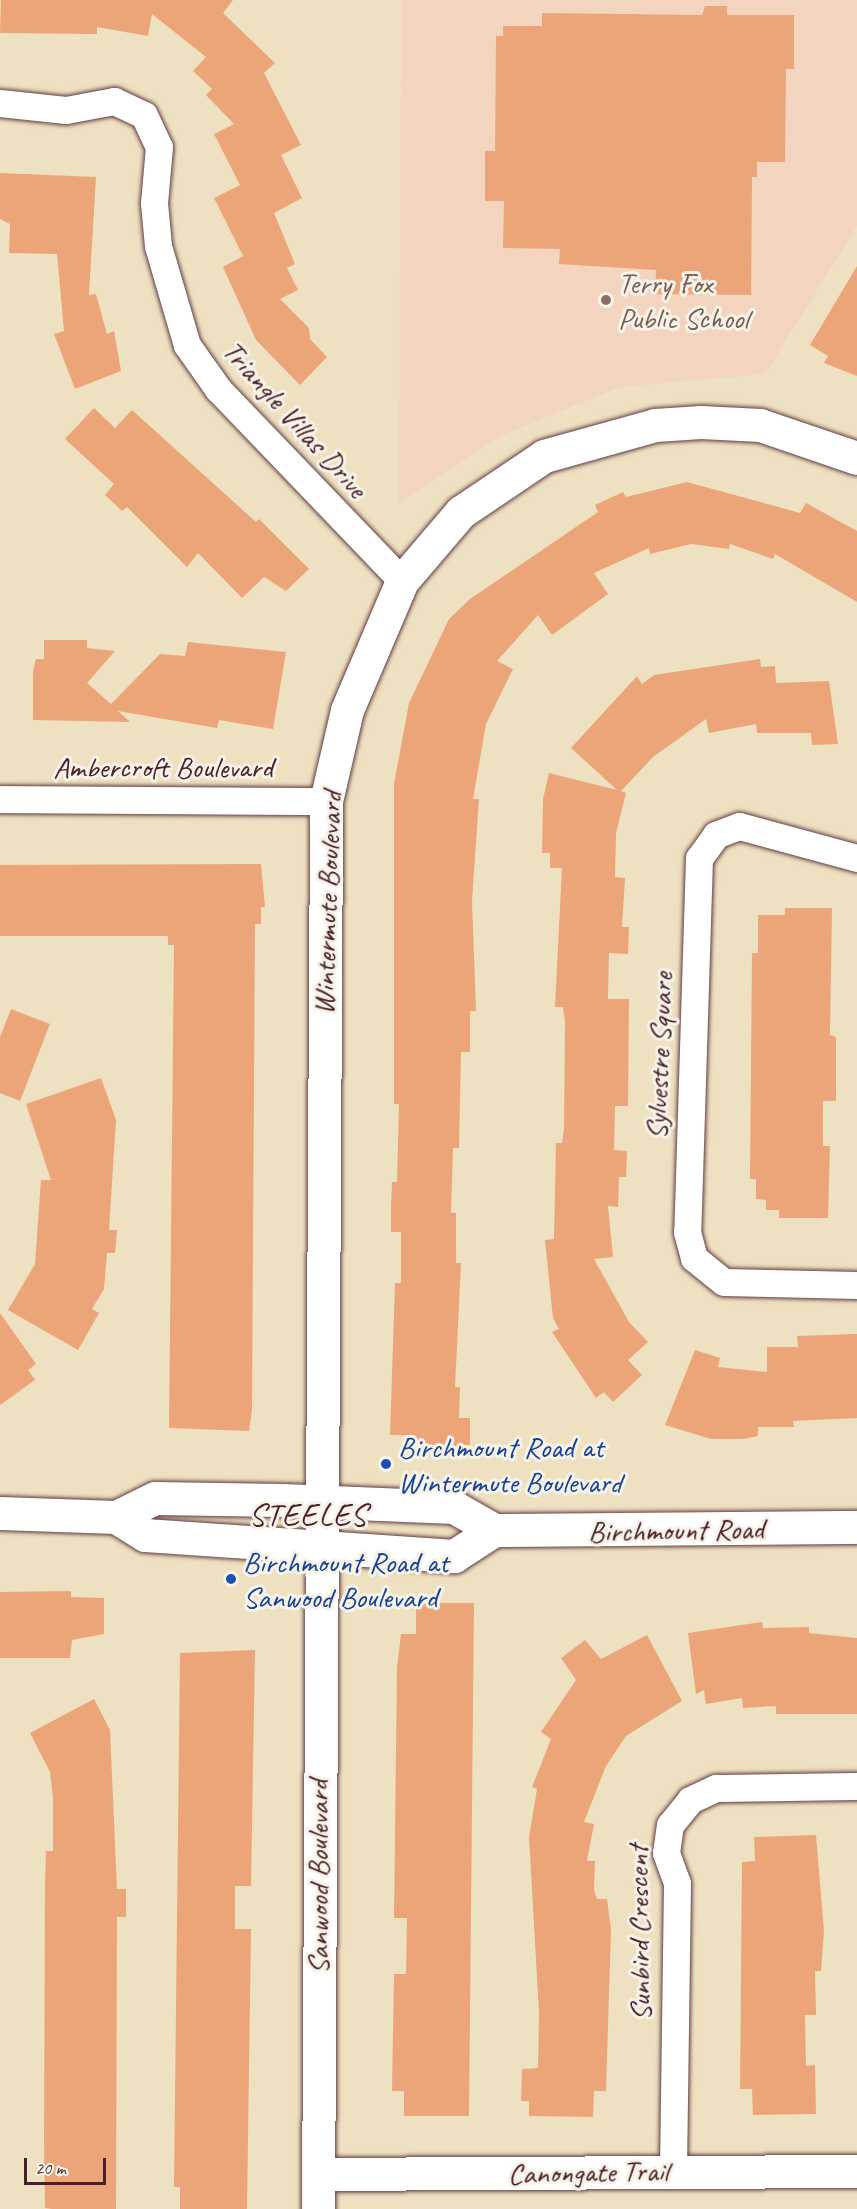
<!DOCTYPE html>
<style>
body{margin:0}
#map{position:relative;width:857px;height:2209px;overflow:hidden;background:#eee1c1;font-family:Caveat,sans-serif}
div>[style]{position:absolute}
.built>*{inset:0;background:#f3d4bf}
.building>*{inset:0;background:#eba578}
.roads{filter:drop-shadow(0 0 2px #633c42) drop-shadow(0 0 2px #633c42)}
.minor>*{height:27px;margin:-13.5px;padding:0 13.5px;transform-origin:13.5px;border-radius:13.5px;background:#fff}
.tertiary>*{height:33px;margin:-16.5px;padding:0 16.5px;transform-origin:16.5px;border-radius:16.5px;background:#fff}
.secondary>*{height:33px;margin:-16.5px;padding:0 16.5px;transform-origin:16.5px;border-radius:16.5px;background:#fff}
.dots>*{width:16px;height:16px;translate:-50% -50%;box-sizing:border-box;border:3px solid #f7f3e8;border-radius:50%}
span{translate:-50% -50%;white-space:nowrap;text-align:center;line-height:1.15;-webkit-text-stroke:6px #f7f3e8;paint-order:stroke}
.education-label{font-size:30px;color:#785e54}
.left{translate:0 -50%;text-align:left}
.street-label{font-size:30px;color:#4a1f2b}
.transit-label{font-size:30px;color:#164399}
.neighbourhood-label{font-size:32px;color:#4a1f2b;letter-spacing:1.5px}
.scale{position:absolute;left:24px;top:2158px;width:82px;height:27px;box-sizing:border-box;border:3px solid #4a1f2b;border-top:0;padding-left:8px;font-size:18px;line-height:21px;white-space:nowrap;color:#4a1f2b;-webkit-text-stroke:4px #f7f3e8;paint-order:stroke}
</style>
<div id="map">
<div class="built">
<i style="clip-path:polygon(401px 0,857px 0,857px 226px,765px 374px,620px 387px,505px 434px,399px 502px)"></i>
</div>
<div class="building">
<i style="clip-path:polygon(1px 0,233px 0,223px 13px,275px 63px,264px 73px,301px 145px,281px 155px,302px 198px,274px 213px,295px 264px,287px 268px,298px 290px,280px 299px,309px 328px,310px 339px,327px 357px,300px 385px,256px 340px,223px 267px,243px 256px,214px 198px,240px 185px,214px 134px,234px 124px,206px 95px,212px 89px,193px 71px,206px 57px,152px 14px,148px 36px,97px 27px,97px 34px,0 33px)"></i>
<i style="clip-path:polygon(705px 6px,727px 6px,727px 15px,794px 15px,794px 69px,786px 69px,785px 162px,757px 162px,757px 177px,752px 177px,751px 295px,655px 294px,656px 270px,559px 264px,560px 249px,503px 248px,504px 201px,485px 201px,485px 151px,495px 151px,496px 36px,503px 36px,503px 26px,542px 26px,542px 13px,702px 15px)"></i>
<i style="clip-path:polygon(0 173px,96px 177px,89px 295px,96px 294px,107px 334px,114px 331px,121px 371px,75px 389px,54px 334px,64px 331px,57px 254px,9px 253px,10px 224px,0 219px)"></i>
<i style="clip-path:polygon(857px 266px,857px 376px,824px 363px,828px 356px,810px 345px)"></i>
<i style="clip-path:polygon(94px 408px,115px 428px,132px 410px,256px 522px,259px 519px,309px 569px,286px 591px,264px 577px,242px 598px,198px 553px,187px 567px,127px 507px,122px 511px,105px 495px,114px 484px,65px 439px)"></i>
<i style="clip-path:polygon(687px 482px,800px 513px,806px 503px,857px 531px,857px 602px,775px 554px,773px 559px,730px 544px,729px 549px,691px 544px,650px 554px,649px 548px,594px 573px,608px 594px,552px 635px,538px 615px,497px 661px,513px 669px,486px 724px,473px 799px,479px 799px,472px 901px,476px 1011px,470px 1011px,470px 1052px,461px 1052px,459px 1148px,453px 1148px,451px 1213px,456px 1213px,456px 1263px,461px 1263px,455px 1387px,460px 1387px,459px 1418px,470px 1418px,470px 1445px,462px 1445px,462px 1454px,441px 1454px,441px 1445px,415px 1445px,411px 1435px,390px 1435px,395px 1283px,401px 1283px,401px 1232px,391px 1232px,391px 1206px,392px 1182px,397px 1182px,399px 1104px,394px 1104px,394px 784px,409px 703px,449px 619px,470px 599px,598px 512px,595px 505px,623px 492px,626px 497px)"></i>
<i style="clip-path:polygon(44px 640px,87px 640px,87px 648px,115px 651px,87px 683px,111px 704px,160px 654px,185px 656px,188px 642px,286px 652px,273px 729px,219px 720px,217px 728px,118px 711px,130px 722px,33px 720px,33px 671px,36px 659px,44px 659px)"></i>
<i style="clip-path:polygon(760px 659px,761px 667px,775px 666px,776px 683px,829px 681px,838px 744px,812px 745px,811px 733px,757px 733px,756px 724px,709px 733px,706px 719px,653px 757px,621px 791px,626px 793px,616px 833px,615px 877px,625px 878px,622px 927px,629px 927px,628px 954px,609px 953px,608px 999px,629px 999px,628px 1106px,615px 1106px,614px 1150px,627px 1151px,626px 1177px,619px 1177px,618px 1207px,608px 1206px,613px 1257px,594px 1259px,629px 1322px,648px 1342px,628px 1360px,642px 1375px,613px 1402px,604px 1392px,596px 1398px,552px 1332px,559px 1329px,553px 1318px,545px 1240px,554px 1239px,556px 1143px,562px 1143px,564px 1129px,565px 1021px,563px 1007px,555px 1007px,562px 868px,550px 868px,550px 853px,542px 853px,543px 799px,549px 773px,617px 790px,571px 748px,637px 676px,642px 684px,654px 675px)"></i>
<i style="clip-path:polygon(261px 864px,265px 907px,261px 907px,261px 924px,255px 924px,252px 1410px,249px 1431px,169px 1428px,174px 945px,168px 945px,168px 936px,0 936px,0 865px)"></i>
<i style="clip-path:polygon(785px 908px,832px 908px,830px 1035px,836px 1037px,836px 1101px,823px 1101px,823px 1146px,830px 1146px,828px 1218px,779px 1218px,779px 1210px,766px 1210px,766px 1200px,756px 1199px,756px 1179px,750px 1179px,752px 953px,758px 953px,758px 915px,785px 915px)"></i>
<i style="clip-path:polygon(11px 1009px,50px 1024px,20px 1101px,0 1093px,0 1037px)"></i>
<i style="clip-path:polygon(101px 1078px,116px 1120px,109px 1230px,117px 1230px,115px 1253px,107px 1253px,104px 1289px,92px 1309px,99px 1313px,78px 1350px,8px 1310px,35px 1264px,41px 1180px,51px 1180px,26px 1104px)"></i>
<i style="clip-path:polygon(0 1313px,36px 1364px,28px 1370px,35px 1380px,0 1405px)"></i>
<i style="clip-path:polygon(857px 1334px,857px 1418px,793px 1421px,794px 1427px,758px 1427px,758px 1436px,744px 1439px,711px 1439px,665px 1425px,695px 1350px,720px 1358px,718px 1367px,767px 1372px,767px 1347px,798px 1347px,797px 1336px)"></i>
<i style="clip-path:polygon(71px 1591px,71px 1597px,104px 1598px,104px 1634px,72px 1640px,70px 1658px,0 1658px,0 1592px)"></i>
<i style="clip-path:polygon(416px 1603px,474px 1603px,469px 2116px,404px 2116px,404px 2091px,392px 2091px,394px 1974px,406px 1974px,407px 1918px,394px 1918px,397px 1667px,401px 1634px,416px 1634px)"></i>
<i style="clip-path:polygon(762px 1622px,763px 1628px,809px 1627px,809px 1633px,857px 1638px,857px 1714px,776px 1714px,776px 1706px,743px 1708px,742px 1698px,706px 1704px,704px 1690px,696px 1694px,688px 1633px)"></i>
<i style="clip-path:polygon(647px 1635px,682px 1701px,626px 1736px,606px 1766px,584px 1822px,594px 1824px,587px 1861px,595px 1861px,594px 1890px,597px 1899px,607px 1899px,611px 1930px,606px 2091px,594px 2091px,593px 2117px,529px 2116px,529px 2101px,521px 2101px,522px 2069px,538px 2068px,539px 2012px,529px 1837px,537px 1789px,532px 1787px,551px 1739px,541px 1732px,576px 1680px,561px 1658px,585px 1640px,601px 1659px)"></i>
<i style="clip-path:polygon(255px 1650px,251px 1886px,235px 1886px,235px 1929px,251px 1929px,247px 2209px,180px 2209px,180px 2187px,174px 2187px,180px 1653px)"></i>
<i style="clip-path:polygon(94px 1699px,110px 1730px,117px 1889px,126px 1889px,126px 1917px,117px 1917px,116px 2209px,52px 2209px,45px 2208px,44px 2140px,45px 1885px,46px 1851px,53px 1851px,53px 1799px,50px 1772px,30px 1733px)"></i>
<i style="clip-path:polygon(816px 1835px,824px 1931px,821px 1971px,815px 1971px,816px 2015px,805px 2015px,806px 2066px,815px 2065px,816px 2114px,753px 2115px,752px 2089px,740px 2089px,742px 1862px,755px 1861px,754px 1837px)"></i>
</div>
<div class="roads">
<div class="minor">
<i style="left:0;top:103px;width:66px;rotate:6.1deg"></i>
<i style="left:66px;top:110px;width:49px;rotate:-10.6deg"></i>
<i style="left:114px;top:101px;width:33px;rotate:25deg"></i>
<i style="left:144px;top:115px;width:35px;rotate:65deg"></i>
<i style="left:159px;top:147px;width:56px;rotate:95.1deg"></i>
<i style="left:154px;top:203px;width:43px;rotate:84.7deg"></i>
<i style="left:158px;top:246px;width:103px;rotate:73.7deg"></i>
<i style="left:187px;top:345px;width:54px;rotate:54.8deg"></i>
<i style="left:218px;top:389px;width:266px;rotate:46.2deg"></i>
<i style="left:0;top:799px;width:326px;rotate:0.4deg"></i>
<i style="left:857px;top:858px;width:122px;rotate:-164.8deg"></i>
<i style="left:739px;top:826px;width:25px;rotate:159deg"></i>
<i style="left:716px;top:835px;width:29px;rotate:126deg"></i>
<i style="left:699px;top:858px;width:374px;rotate:91.8deg"></i>
<i style="left:687px;top:1232px;width:27px;rotate:75deg"></i>
<i style="left:694px;top:1258px;width:38px;rotate:39deg"></i>
<i style="left:724px;top:1282px;width:133px;rotate:1.3deg"></i>
<i style="left:673px;top:2170px;width:287px;rotate:-89.2deg"></i>
<i style="left:677px;top:1883px;width:32px;rotate:-110deg"></i>
<i style="left:666px;top:1853px;width:28px;rotate:-82deg"></i>
<i style="left:670px;top:1825px;width:32px;rotate:-51deg"></i>
<i style="left:690px;top:1800px;width:29px;rotate:-25deg"></i>
<i style="left:716px;top:1788px;width:141px;rotate:-0.8deg"></i>
</div>
<div class="tertiary">
<i style="left:318px;top:2174px;width:539px;rotate:-0.32deg"></i>
<i style="left:318px;top:2209px;width:1408px;rotate:-89.67deg"></i>
<i style="left:326px;top:801px;width:93px;rotate:-77deg"></i>
<i style="left:347px;top:710px;width:140px;rotate:-66.9deg"></i>
<i style="left:402px;top:581px;width:91px;rotate:-49.5deg"></i>
<i style="left:461px;top:512px;width:100px;rotate:-34deg"></i>
<i style="left:544px;top:456px;width:115px;rotate:-15.6deg"></i>
<i style="left:655px;top:425px;width:46px;rotate:-3.7deg"></i>
<i style="left:701px;top:422px;width:59px;rotate:2.9deg"></i>
<i style="left:760px;top:425px;width:102px;rotate:18.8deg"></i>
</div>
<div class="secondary">
<i style="left:0;top:1513px;width:116px;rotate:2deg"></i>
<i style="left:116px;top:1517px;width:43px;rotate:-26deg"></i>
<i style="left:155px;top:1498px;width:127px;rotate:0.9deg"></i>
<i style="left:282px;top:1500px;width:172px;rotate:2.3deg"></i>
<i style="left:454px;top:1507px;width:46px;rotate:29.9deg"></i>
<i style="left:494px;top:1530px;width:363px;rotate:-0.5deg"></i>
<i style="left:116px;top:1517px;width:34px;rotate:32deg"></i>
<i style="left:145px;top:1535px;width:310px;rotate:3.9deg"></i>
<i style="left:454px;top:1556px;width:48px;rotate:-33deg"></i>
</div>
</div>
<div class="dots">
<i style="left:606px;top:300px;background:#8d6e63"></i>
<i style="left:386px;top:1464px;background:#1a4fb4"></i>
<i style="left:231px;top:1579px;background:#1a4fb4"></i>
</div>
<div class="education-label">
<span class="left" style="left:618px;top:300px">Terry Fox<br>Public School</span>
</div>
<div class="street-label">
<span style="left:295px;top:419px;rotate:48deg">Triangle Villas Drive</span>
<span style="left:163px;top:767px">Ambercroft Boulevard</span>
<span style="left:327px;top:903px;rotate:-88deg">Wintermute Boulevard</span>
<span style="left:659px;top:1056px;rotate:-88deg">Sylvestre Square</span>
<span style="left:676px;top:1530px;rotate:-1deg">Birchmount Road</span>
<span style="left:318px;top:1877px;rotate:-90deg">Sanwood Boulevard</span>
<span style="left:639px;top:1933px;rotate:-91deg">Sunbird Crescent</span>
<span style="left:588px;top:2172px;rotate:-1deg">Canongate Trail</span>
</div>
<div class="transit-label">
<span class="left" style="left:398px;top:1464px">Birchmount Road at<br>Wintermute Boulevard</span>
<span class="left" style="left:243px;top:1579px">Birchmount Road at<br>Sanwood Boulevard</span>
</div>
<div class="neighbourhood-label">
<span style="left:308px;top:1515px">STEELES</span>
</div>
<div class="scale">20 m</div>
</div>
